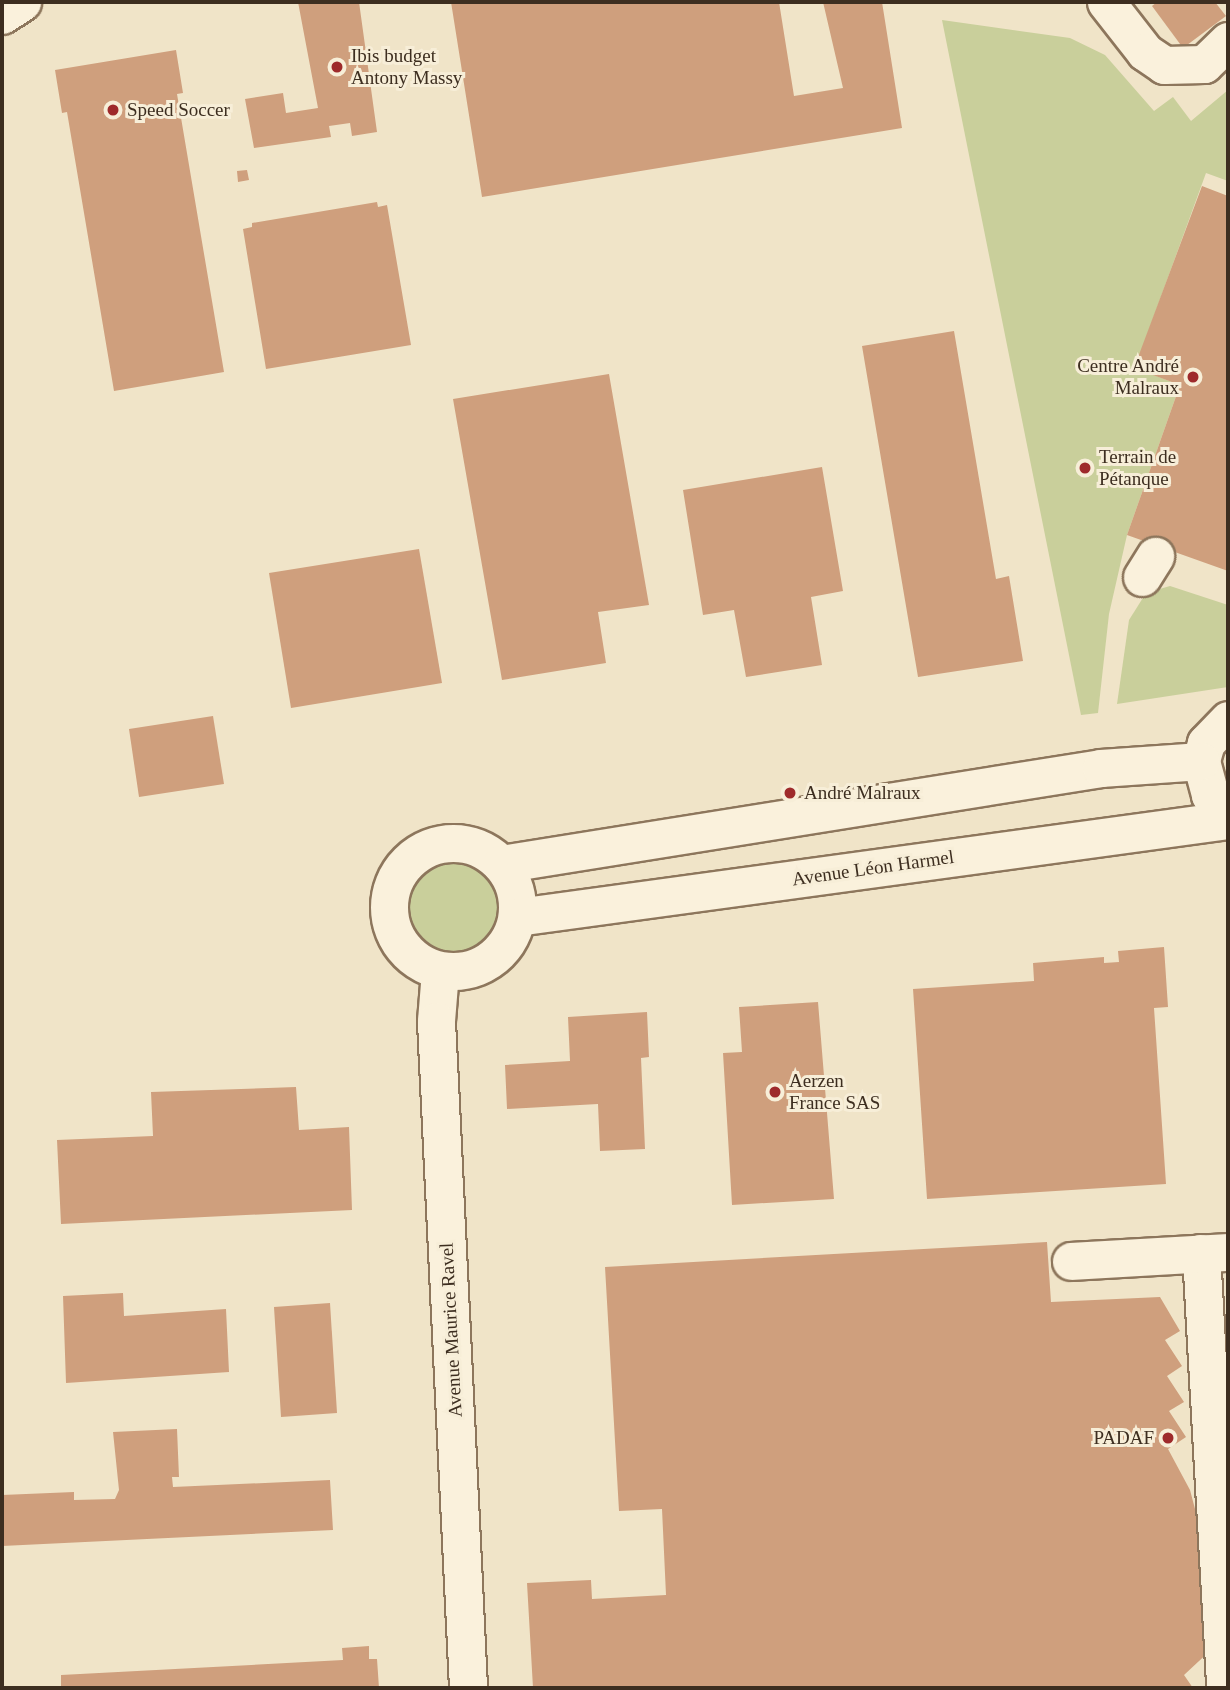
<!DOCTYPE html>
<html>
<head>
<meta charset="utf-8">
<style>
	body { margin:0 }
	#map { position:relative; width:1230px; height:1690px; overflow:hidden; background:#f0e4c8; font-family:Georgia,serif }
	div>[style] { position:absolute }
	.green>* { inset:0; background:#c9cf9b }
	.round { border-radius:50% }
	.building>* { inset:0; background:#cf9f7d }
	.roads { filter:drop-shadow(2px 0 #8d765c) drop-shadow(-2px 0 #8d765c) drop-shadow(0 2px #8d765c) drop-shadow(0 -2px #8d765c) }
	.minor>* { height:37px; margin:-18.5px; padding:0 18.5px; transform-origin:18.5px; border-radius:18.5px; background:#faf1dc }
	.minor>.ring { margin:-18.5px; padding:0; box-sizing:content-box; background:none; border:37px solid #faf1dc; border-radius:50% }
	.dots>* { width:19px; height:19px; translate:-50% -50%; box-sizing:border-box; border:4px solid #f7eed8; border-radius:50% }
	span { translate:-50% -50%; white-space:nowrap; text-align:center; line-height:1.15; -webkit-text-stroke:6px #f7eed8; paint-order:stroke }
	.poi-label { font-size:19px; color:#3d2e20 }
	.left { translate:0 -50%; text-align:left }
	.right { translate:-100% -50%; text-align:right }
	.street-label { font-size:19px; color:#3d2e20 }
	.frame { position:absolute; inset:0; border:4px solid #3d2e20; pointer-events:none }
</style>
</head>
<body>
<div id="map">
	<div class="green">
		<i style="clip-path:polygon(942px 20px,1070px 38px,1105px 55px,1154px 111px,1173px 97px,1191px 121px,1228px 90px,1228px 181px,1206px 173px,1135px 368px,1180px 385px,1127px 535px,1109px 614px,1098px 713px,1081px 715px)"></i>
		<i style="clip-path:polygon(1170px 586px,1228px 605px,1228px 687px,1117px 704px,1129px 620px,1146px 593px)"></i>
		<i class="round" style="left:406px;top:861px;width:94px;height:94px"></i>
	</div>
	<div class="building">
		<i style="clip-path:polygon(298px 2px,359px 2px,377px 132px,352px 136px,350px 123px,329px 126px,331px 137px,254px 148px,245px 99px,283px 93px,286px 113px,318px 108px)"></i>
		<i style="clip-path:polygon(451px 2px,779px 2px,794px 96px,843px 88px,823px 2px,882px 2px,902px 128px,482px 197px)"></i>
		<i style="clip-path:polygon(1157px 2px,1215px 2px,1226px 16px,1183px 48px,1152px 6px)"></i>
		<i style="clip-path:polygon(176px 50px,183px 93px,177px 94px,224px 372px,114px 391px,67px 112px,62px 113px,55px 70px)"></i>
		<i style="clip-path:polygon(247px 170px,249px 180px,238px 182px,237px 171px)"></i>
		<i style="clip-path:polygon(1202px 186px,1228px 196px,1228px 571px,1127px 535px,1180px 385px,1134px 368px)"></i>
		<i style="clip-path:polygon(377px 202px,378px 207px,387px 205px,411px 345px,266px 369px,243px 229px,252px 227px,252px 223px)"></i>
		<i style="clip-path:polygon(954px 331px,996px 579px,1009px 576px,1023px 661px,918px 677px,862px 346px)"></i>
		<i style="clip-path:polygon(609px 374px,649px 605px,598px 612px,606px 663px,502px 680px,453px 399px)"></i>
		<i style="clip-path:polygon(822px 467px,843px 591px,811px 597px,822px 665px,746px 677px,734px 610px,703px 615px,683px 490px)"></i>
		<i style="clip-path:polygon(419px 549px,442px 683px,291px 708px,269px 573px)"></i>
		<i style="clip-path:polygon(213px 716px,224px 784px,139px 797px,129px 729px)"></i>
		<i style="clip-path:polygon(1164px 947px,1168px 1007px,1154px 1008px,1166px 1184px,927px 1199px,913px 989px,1034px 981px,1033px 963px,1104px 957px,1104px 963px,1119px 962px,1118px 951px)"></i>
		<i style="clip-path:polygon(818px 1002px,834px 1199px,732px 1205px,723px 1053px,742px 1052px,739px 1007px)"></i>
		<i style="clip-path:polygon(647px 1012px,649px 1057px,641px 1058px,645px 1149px,600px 1151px,598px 1104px,507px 1109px,505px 1065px,570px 1061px,568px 1017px)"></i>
		<i style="clip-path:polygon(296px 1087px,299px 1130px,349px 1127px,352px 1210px,61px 1224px,57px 1140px,153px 1136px,151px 1092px)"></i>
		<i style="clip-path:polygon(1047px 1242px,1051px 1302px,1160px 1297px,1180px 1331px,1165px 1340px,1182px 1366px,1167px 1376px,1184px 1402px,1169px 1411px,1186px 1437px,1168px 1449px,1190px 1490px,1209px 1562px,1213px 1648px,1184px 1675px,1193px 1688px,533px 1688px,527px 1583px,591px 1580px,592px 1599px,666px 1595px,662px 1509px,619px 1511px,605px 1267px)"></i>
		<i style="clip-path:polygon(123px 1293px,124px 1316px,226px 1309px,229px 1372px,66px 1383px,63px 1296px)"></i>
		<i style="clip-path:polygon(330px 1303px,337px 1413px,281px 1417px,274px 1307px)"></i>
		<i style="clip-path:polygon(177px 1429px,179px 1477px,172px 1477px,173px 1487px,330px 1480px,333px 1530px,2px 1546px,2px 1495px,74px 1492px,74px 1500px,115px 1499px,119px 1490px,113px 1432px)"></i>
		<i style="clip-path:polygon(369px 1646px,369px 1659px,377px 1659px,379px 1688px,61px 1688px,61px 1675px,343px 1660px,342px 1648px)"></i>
	</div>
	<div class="roads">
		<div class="minor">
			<i style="left:1106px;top:2px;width:63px;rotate:52deg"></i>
			<i style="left:1145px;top:52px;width:23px;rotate:34deg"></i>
			<i style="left:1164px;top:65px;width:40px;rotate:-1.4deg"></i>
			<i style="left:1204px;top:64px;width:33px;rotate:-44deg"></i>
			<i style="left:2px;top:15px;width:24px;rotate:-33deg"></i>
			<i style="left:1142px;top:577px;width:25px;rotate:-58deg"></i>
			<i style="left:1228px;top:720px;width:32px;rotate:134deg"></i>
			<i style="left:1206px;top:743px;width:19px;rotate:106deg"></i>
			<i style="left:1201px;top:761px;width:35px;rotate:75deg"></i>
			<i style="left:1210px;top:795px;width:25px;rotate:43deg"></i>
			<i class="ring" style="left:389px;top:843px;width:91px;height:91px"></i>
			<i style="left:501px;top:864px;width:608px;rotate:-9.09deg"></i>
			<i style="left:1101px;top:768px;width:100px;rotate:-4deg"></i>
			<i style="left:517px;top:917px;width:718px;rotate:-7.77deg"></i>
			<i style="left:440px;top:971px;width:50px;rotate:94.6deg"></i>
			<i style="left:436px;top:1021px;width:668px;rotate:87.25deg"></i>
			<i style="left:1201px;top:1253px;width:436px;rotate:86.8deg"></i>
			<i style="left:1071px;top:1261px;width:157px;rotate:-3.3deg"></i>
		</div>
	</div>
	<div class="dots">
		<i style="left:337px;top:67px;background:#9e2a2b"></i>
		<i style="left:113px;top:110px;background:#9e2a2b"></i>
		<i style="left:1193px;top:377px;background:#9e2a2b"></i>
		<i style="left:1085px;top:468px;background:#9e2a2b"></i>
		<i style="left:790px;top:793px;background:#9e2a2b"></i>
		<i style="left:775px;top:1092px;background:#9e2a2b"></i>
		<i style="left:1168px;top:1438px;background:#9e2a2b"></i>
	</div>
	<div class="poi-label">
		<span class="left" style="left:351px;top:67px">Ibis budget<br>Antony Massy</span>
		<span class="left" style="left:127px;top:110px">Speed Soccer</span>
		<span class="right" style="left:1179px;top:377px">Centre André<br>Malraux</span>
		<span class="left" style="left:1099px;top:468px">Terrain de<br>Pétanque</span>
		<span class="left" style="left:804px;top:793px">André Malraux</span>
		<span class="left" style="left:789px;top:1092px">Aerzen<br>France SAS</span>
		<span class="right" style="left:1154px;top:1438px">PADAF</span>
	</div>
	<div class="street-label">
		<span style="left:873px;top:868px;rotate:-8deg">Avenue Léon Harmel</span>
		<span style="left:451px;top:1330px;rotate:-93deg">Avenue Maurice Ravel</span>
	</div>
	<div class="frame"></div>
</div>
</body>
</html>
